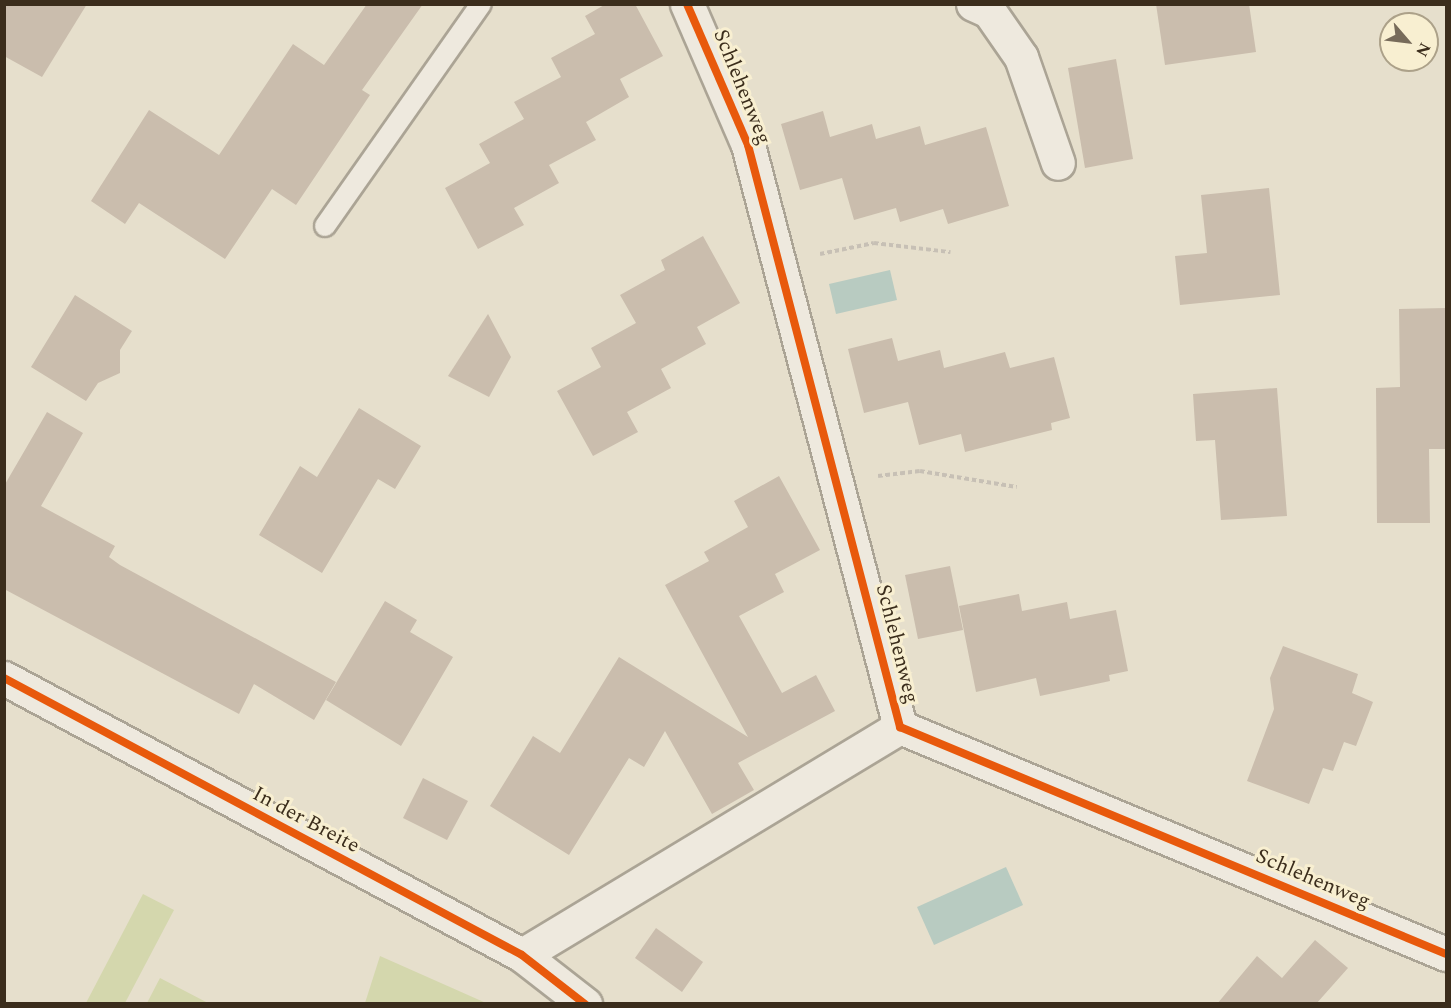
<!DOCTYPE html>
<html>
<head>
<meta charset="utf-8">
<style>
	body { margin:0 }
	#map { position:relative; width:1451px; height:1008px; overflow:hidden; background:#e6dfcc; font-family:Spectral,serif }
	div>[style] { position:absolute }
	.green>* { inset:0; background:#d4d7ad }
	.water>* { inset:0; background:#b8cbc1 }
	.building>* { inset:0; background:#cabdad }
	.path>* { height:4px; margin-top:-2px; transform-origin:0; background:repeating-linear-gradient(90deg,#c7c0b5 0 4.5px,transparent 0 7.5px) }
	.roads { filter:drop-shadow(2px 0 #aba495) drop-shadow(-2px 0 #aba495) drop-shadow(0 2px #aba495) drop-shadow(0 -2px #aba495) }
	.lane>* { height:20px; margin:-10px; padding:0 10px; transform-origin:10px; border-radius:10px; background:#eee9de }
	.street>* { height:33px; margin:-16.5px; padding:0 16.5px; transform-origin:16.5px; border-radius:16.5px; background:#eee9de }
	.cycleway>* { height:8px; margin:-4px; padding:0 4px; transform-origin:4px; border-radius:4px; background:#e8590c }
	span { translate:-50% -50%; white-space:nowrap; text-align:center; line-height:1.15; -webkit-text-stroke:6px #f8efd1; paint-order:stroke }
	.street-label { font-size:21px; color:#3b2d1c }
	.frame { position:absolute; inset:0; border:6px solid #3b2d1c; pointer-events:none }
	.north { position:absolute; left:1379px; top:12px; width:60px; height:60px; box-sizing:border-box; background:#f8efd1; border:2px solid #aca189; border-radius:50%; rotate:118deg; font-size:16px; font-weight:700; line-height:24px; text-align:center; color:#3b2d1c }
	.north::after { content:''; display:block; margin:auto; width:21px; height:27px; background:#776b5a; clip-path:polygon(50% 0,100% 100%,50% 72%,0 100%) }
</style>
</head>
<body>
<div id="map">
	<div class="green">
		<i style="clip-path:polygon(143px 894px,174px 910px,125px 1003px,86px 1003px)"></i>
		<i style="clip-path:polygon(380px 956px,486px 1003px,365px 1003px)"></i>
		<i style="clip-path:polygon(160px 978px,208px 1003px,147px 1003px)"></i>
	</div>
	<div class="water">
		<i style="clip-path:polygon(890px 270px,897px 300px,836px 314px,829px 284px)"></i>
		<i style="clip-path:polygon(1006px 867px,1023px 905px,934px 945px,917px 907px)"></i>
	</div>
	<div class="building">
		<i style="clip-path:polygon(4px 4px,87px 4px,42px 77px,4px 56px)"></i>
		<i style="clip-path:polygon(367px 4px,423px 4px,362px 90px,370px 95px,296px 205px,272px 189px,225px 259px,139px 203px,125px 224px,91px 201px,149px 110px,219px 155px,293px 44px,324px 65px)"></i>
		<i style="clip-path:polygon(606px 4px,635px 4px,663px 56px,620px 79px,629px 97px,586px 122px,596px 140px,549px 165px,559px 183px,514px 208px,524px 225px,478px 249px,445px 188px,490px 163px,479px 144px,524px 119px,514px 102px,561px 77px,551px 58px,595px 34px,585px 16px)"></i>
		<i style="clip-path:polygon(1156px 4px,1249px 4px,1256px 52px,1165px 65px)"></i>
		<i style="clip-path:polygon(1116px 59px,1133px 159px,1085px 168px,1068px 68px)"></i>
		<i style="clip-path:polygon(823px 111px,830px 137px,872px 124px,876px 139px,920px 126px,925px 145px,986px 127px,1009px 206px,948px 224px,943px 209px,900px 222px,896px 208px,854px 220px,842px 178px,800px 190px,781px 124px)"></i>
		<i style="clip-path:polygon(1269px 188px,1280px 295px,1180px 305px,1175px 256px,1207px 253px,1201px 195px)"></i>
		<i style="clip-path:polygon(703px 236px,740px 303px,697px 327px,706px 344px,661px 369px,671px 388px,627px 412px,638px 432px,593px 456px,557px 391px,601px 367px,591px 348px,636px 323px,620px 295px,665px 270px,661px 260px)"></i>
		<i style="clip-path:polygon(75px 295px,132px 331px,120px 350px,120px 373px,98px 383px,86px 401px,31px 367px)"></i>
		<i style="clip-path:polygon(1446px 308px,1446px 449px,1429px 449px,1430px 523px,1377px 523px,1376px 388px,1400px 387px,1399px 309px)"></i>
		<i style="clip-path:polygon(488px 314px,511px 357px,489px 397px,448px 376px)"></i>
		<i style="clip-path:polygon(892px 338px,898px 361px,940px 350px,944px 368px,1005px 352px,1010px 368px,1054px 357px,1070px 418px,1051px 423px,1052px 430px,965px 452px,961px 434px,919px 445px,908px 402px,864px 413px,848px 349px)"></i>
		<i style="clip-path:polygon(1277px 388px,1287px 516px,1221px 520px,1215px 440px,1196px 441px,1193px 394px)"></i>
		<i style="clip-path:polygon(359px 408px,421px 446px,395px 489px,378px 479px,322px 573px,259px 535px,300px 466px,317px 477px)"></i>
		<i style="clip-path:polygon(47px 412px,83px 433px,41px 506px,115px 546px,109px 557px,120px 565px,336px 682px,314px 720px,254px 684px,239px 714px,4px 589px,4px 486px)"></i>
		<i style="clip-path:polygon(779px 476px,820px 550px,775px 574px,784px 592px,739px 616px,782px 693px,816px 675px,835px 711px,738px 763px,754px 790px,712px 814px,665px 731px,644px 767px,629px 758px,569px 855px,490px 806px,533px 736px,560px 753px,619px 657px,748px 737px,665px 585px,709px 561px,704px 552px,748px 527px,734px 501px)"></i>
		<i style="clip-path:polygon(950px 566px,963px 630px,918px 639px,905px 575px)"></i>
		<i style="clip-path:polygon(1019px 594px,1022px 611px,1067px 602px,1070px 619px,1116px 610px,1128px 671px,1109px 675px,1110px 681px,1040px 696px,1036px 678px,976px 692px,959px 606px)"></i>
		<i style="clip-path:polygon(385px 601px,417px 620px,410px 632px,453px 657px,401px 746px,326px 700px)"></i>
		<i style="clip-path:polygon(1283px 646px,1358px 674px,1352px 693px,1373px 702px,1356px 746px,1344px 742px,1333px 771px,1323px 768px,1309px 804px,1247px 781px,1274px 709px,1270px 678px)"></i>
		<i style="clip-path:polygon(423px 778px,468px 801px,447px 840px,403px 818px)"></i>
		<i style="clip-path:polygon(656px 928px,703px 962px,682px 992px,635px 958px)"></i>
		<i style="clip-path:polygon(1315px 940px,1348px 968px,1316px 1004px,1217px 1004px,1257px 956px,1282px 978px)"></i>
	</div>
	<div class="path">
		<i style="left:820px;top:254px;width:55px;rotate:-11.5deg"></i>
		<i style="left:874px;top:243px;width:77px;rotate:6.8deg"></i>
		<i style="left:878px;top:476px;width:42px;rotate:-6.8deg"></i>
		<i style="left:920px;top:471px;width:98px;rotate:9.4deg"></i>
	</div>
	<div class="roads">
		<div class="lane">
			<i style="left:325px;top:226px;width:271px;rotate:-54.9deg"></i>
		</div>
		<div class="street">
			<i style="left:687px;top:4px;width:154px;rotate:66.6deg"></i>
			<i style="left:748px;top:145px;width:602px;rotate:75.36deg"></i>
			<i style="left:900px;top:727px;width:591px;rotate:22.58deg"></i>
			<i style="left:973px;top:4px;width:17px;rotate:24deg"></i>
			<i style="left:989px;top:11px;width:56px;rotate:55.2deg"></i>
			<i style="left:1021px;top:57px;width:112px;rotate:70.8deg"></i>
			<i style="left:4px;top:678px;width:587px;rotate:28.14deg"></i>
			<i style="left:522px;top:955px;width:80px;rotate:37.9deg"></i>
			<i style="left:522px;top:955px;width:441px;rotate:-31.1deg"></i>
		</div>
	</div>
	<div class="cycleway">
		<i style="left:687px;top:4px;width:154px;rotate:66.6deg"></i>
		<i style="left:748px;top:145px;width:602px;rotate:75.36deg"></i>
		<i style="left:900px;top:727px;width:591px;rotate:22.58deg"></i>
		<i style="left:4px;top:678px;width:587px;rotate:28.14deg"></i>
		<i style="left:522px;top:955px;width:80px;rotate:37.9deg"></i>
	</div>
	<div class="street-label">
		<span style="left:742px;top:87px;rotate:68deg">Schlehenweg</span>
		<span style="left:897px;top:644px;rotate:76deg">Schlehenweg</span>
		<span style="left:306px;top:820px;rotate:28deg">In der Breite</span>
		<span style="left:1313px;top:879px;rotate:23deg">Schlehenweg</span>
	</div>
	<div class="frame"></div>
	<div class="north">N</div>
</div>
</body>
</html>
